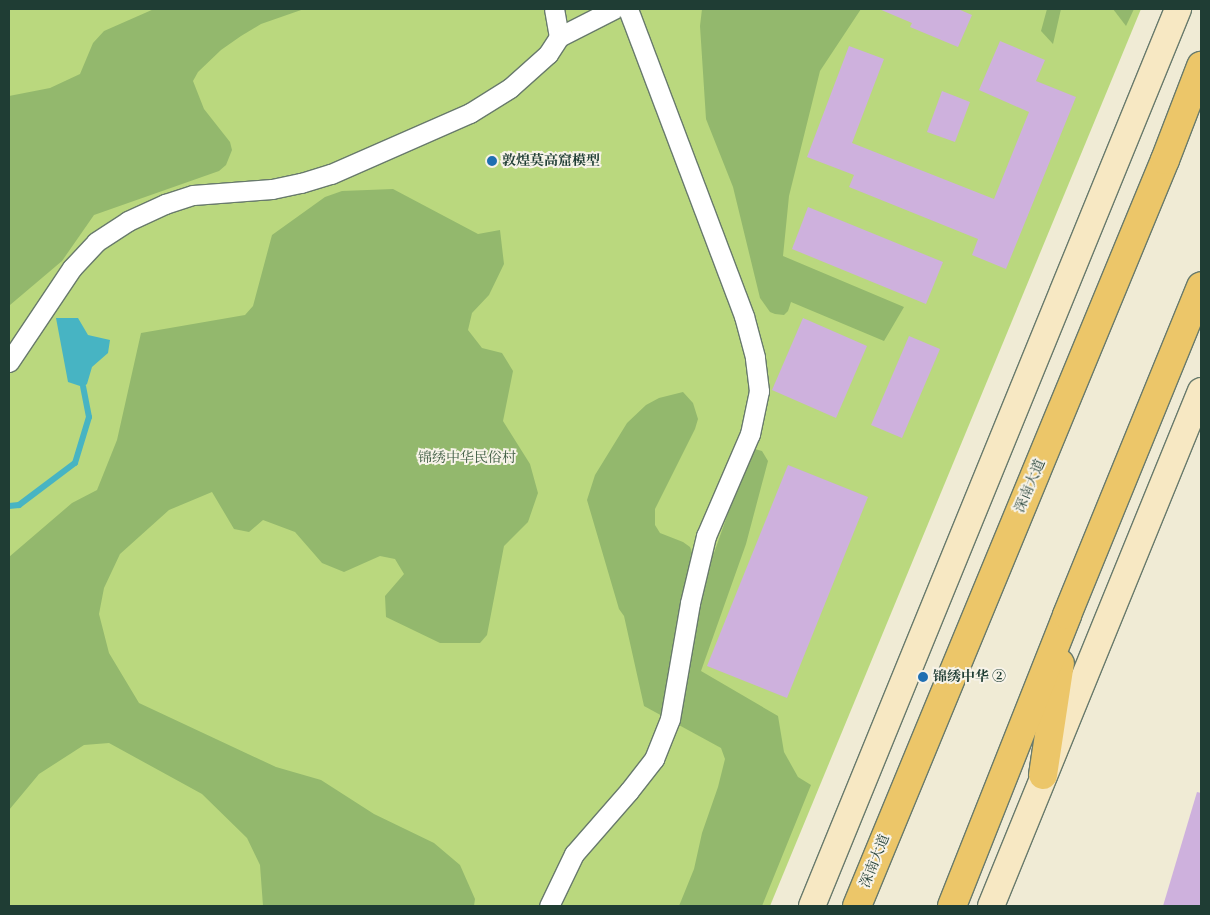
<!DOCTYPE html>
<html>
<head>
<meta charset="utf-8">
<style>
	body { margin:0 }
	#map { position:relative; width:1210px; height:915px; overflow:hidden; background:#f0ebd5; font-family:"IM FELL French Canon","Noto Serif SC",serif }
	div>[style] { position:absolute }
	.green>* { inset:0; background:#bad87e }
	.forest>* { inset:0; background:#93b86d }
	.water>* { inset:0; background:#47b4c3 }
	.stream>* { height:6px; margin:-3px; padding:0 3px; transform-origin:3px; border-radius:3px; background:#47b4c3 }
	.building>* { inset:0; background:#ceb1dd }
	.roads { filter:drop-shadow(1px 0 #687a6c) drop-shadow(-1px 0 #687a6c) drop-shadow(0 1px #687a6c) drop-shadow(0 -1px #687a6c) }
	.street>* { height:19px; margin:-9.5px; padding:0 9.5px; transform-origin:9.5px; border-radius:9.5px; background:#fff }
	.secondary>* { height:26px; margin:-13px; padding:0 13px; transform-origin:13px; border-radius:13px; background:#f7e8c3 }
	.primary>* { height:28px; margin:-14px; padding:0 14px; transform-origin:14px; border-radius:14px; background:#ecc669 }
	.dots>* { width:14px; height:14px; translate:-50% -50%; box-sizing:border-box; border:2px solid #f7f3e8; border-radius:50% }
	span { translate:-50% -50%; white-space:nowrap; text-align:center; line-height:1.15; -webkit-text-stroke:4px #f7f3e8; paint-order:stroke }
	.poi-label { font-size:14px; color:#1f3d34; font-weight:700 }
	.left { translate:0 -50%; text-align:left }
	.park-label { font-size:14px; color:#3e5c43 }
	.street-label { font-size:14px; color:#1f3d34 }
	.frame { position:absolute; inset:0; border:10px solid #1f3d34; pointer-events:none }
</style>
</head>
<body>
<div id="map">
	<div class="green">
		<i style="clip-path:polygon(9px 9px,1141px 9px,770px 906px,9px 906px)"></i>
	</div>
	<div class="forest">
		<i style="clip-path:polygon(154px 9px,304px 9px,261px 24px,241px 36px,221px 50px,198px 72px,193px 81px,204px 109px,230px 142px,232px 150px,226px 165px,219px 171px,94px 215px,62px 261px,10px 305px,9px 96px,50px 88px,80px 74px,93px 43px,104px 31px)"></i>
		<i style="clip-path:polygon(702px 9px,861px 9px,820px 71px,789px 196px,783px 256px,904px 307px,884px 341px,791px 302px,788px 311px,784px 315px,775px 314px,770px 312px,760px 298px,733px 187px,706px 119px,700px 26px)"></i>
		<i style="clip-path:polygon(1047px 9px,1061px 9px,1053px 44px,1041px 31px)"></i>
		<i style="clip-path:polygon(1113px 9px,1134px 9px,1126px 26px)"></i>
		<i style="clip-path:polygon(393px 189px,478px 234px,500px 230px,504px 264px,489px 295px,472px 313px,468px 330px,482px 348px,502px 353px,513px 371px,503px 421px,530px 464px,538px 493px,528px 522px,504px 546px,487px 635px,480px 643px,440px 643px,386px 617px,385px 596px,404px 574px,395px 559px,380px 556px,344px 572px,322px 563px,295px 532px,263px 520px,249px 532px,234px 529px,212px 492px,169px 510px,120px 554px,104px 588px,99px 614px,109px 653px,139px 703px,276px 767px,321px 780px,374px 814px,434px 843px,460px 865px,475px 899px,474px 906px,263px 906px,260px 865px,247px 838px,202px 794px,109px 743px,84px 745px,39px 774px,9px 810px,9px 557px,72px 503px,97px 490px,117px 440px,141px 333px,245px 315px,253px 306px,272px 235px,325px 197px,342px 191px)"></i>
		<i style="clip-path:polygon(683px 392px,693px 403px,698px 419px,695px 429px,655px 509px,655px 525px,660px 533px,683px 542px,690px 547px,692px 552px,714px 553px,751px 448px,762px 451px,768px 461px,746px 544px,701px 671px,778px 716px,784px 752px,798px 777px,811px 785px,762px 906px,679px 906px,694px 869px,702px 833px,718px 787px,725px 759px,721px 748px,644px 706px,624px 616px,619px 609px,587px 500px,595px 475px,627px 423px,646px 405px,659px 398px)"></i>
	</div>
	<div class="water">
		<i style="clip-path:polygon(56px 318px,78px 318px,88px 335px,110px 340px,108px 353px,92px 367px,87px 384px,83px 387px,68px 382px)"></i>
	</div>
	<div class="stream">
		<i style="left:9px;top:506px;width:10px;rotate:-6deg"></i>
		<i style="left:19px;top:505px;width:70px;rotate:-36.9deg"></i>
		<i style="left:75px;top:463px;width:48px;rotate:-73.1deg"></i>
		<i style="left:89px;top:417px;width:31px;rotate:-101deg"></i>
	</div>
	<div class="building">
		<i style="clip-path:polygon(879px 9px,958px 9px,972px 15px,958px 47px,910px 27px,912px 23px)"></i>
		<i style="clip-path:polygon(1000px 41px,1045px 60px,1036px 81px,1076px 97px,1006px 269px,972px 255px,978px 239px,849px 187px,854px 175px,807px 157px,849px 46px,884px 59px,852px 143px,994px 199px,1029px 112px,979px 90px)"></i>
		<i style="clip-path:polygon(942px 91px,970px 102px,955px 142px,927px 132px)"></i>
		<i style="clip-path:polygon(808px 207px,943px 262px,926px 304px,792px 249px)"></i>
		<i style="clip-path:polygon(803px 318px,867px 346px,836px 418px,772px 390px)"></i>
		<i style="clip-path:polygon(909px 336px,940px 349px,902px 438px,871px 425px)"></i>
		<i style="clip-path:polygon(788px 465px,868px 497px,787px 698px,707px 666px)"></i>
		<i style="clip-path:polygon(1197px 792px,1201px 793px,1201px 906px,1163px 906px)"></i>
	</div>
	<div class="roads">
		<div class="street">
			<i style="left:559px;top:37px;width:62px;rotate:-27deg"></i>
			<i style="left:9px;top:362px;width:113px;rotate:-56.2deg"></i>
			<i style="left:72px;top:268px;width:35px;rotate:-47deg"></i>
			<i style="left:96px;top:242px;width:38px;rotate:-33deg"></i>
			<i style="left:128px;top:221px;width:41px;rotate:-24.7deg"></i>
			<i style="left:165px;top:204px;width:29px;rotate:-18deg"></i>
			<i style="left:193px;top:195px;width:79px;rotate:-4.3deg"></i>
			<i style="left:272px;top:189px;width:30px;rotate:-12deg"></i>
			<i style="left:301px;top:183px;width:31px;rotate:-17deg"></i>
			<i style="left:331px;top:174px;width:152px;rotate:-23.7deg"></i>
			<i style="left:470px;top:113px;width:47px;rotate:-32deg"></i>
			<i style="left:510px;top:88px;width:51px;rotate:-41.8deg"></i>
			<i style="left:548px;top:54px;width:20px;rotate:-57deg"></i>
			<i style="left:559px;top:37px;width:28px;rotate:-100deg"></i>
			<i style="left:549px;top:906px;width:58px;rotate:-64.3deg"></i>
			<i style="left:574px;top:854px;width:84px;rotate:-48.9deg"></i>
			<i style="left:629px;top:791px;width:41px;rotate:-52deg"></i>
			<i style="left:654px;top:759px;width:43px;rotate:-68.2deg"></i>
			<i style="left:670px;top:719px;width:118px;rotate:-80.2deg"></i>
			<i style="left:690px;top:603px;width:69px;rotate:-76.6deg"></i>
			<i style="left:706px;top:536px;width:111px;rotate:-66.7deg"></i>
			<i style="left:750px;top:434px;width:44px;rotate:-78.2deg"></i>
			<i style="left:759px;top:391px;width:34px;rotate:-97deg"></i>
			<i style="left:755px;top:357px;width:42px;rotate:-105deg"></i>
			<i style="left:744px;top:316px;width:328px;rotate:-110.7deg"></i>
		</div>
		<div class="secondary">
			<i style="left:812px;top:906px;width:969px;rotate:-67.8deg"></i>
			<i style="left:991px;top:906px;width:556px;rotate:-67.82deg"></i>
		</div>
		<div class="primary">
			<i style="left:1043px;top:775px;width:113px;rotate:-81.4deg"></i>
			<i style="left:857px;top:906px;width:807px;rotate:-67.57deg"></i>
			<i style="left:1165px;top:160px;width:101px;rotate:-69deg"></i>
			<i style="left:952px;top:906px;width:313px;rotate:-68.4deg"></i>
			<i style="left:1067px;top:615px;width:355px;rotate:-67.8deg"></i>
		</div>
	</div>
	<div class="dots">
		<i style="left:492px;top:161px;background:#1f6fb2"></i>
		<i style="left:923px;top:677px;background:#1f6fb2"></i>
	</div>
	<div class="poi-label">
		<span class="left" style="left:502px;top:161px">敦煌莫高窟模型</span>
		<span class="left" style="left:933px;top:677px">锦绣中华 ②</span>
	</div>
	<div class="park-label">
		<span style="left:467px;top:458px">锦绣中华民俗村</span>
	</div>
	<div class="street-label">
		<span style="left:1030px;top:486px;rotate:-67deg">深南大道</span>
		<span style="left:875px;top:861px;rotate:-68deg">深南大道</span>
	</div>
	<div class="frame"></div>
</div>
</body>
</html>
